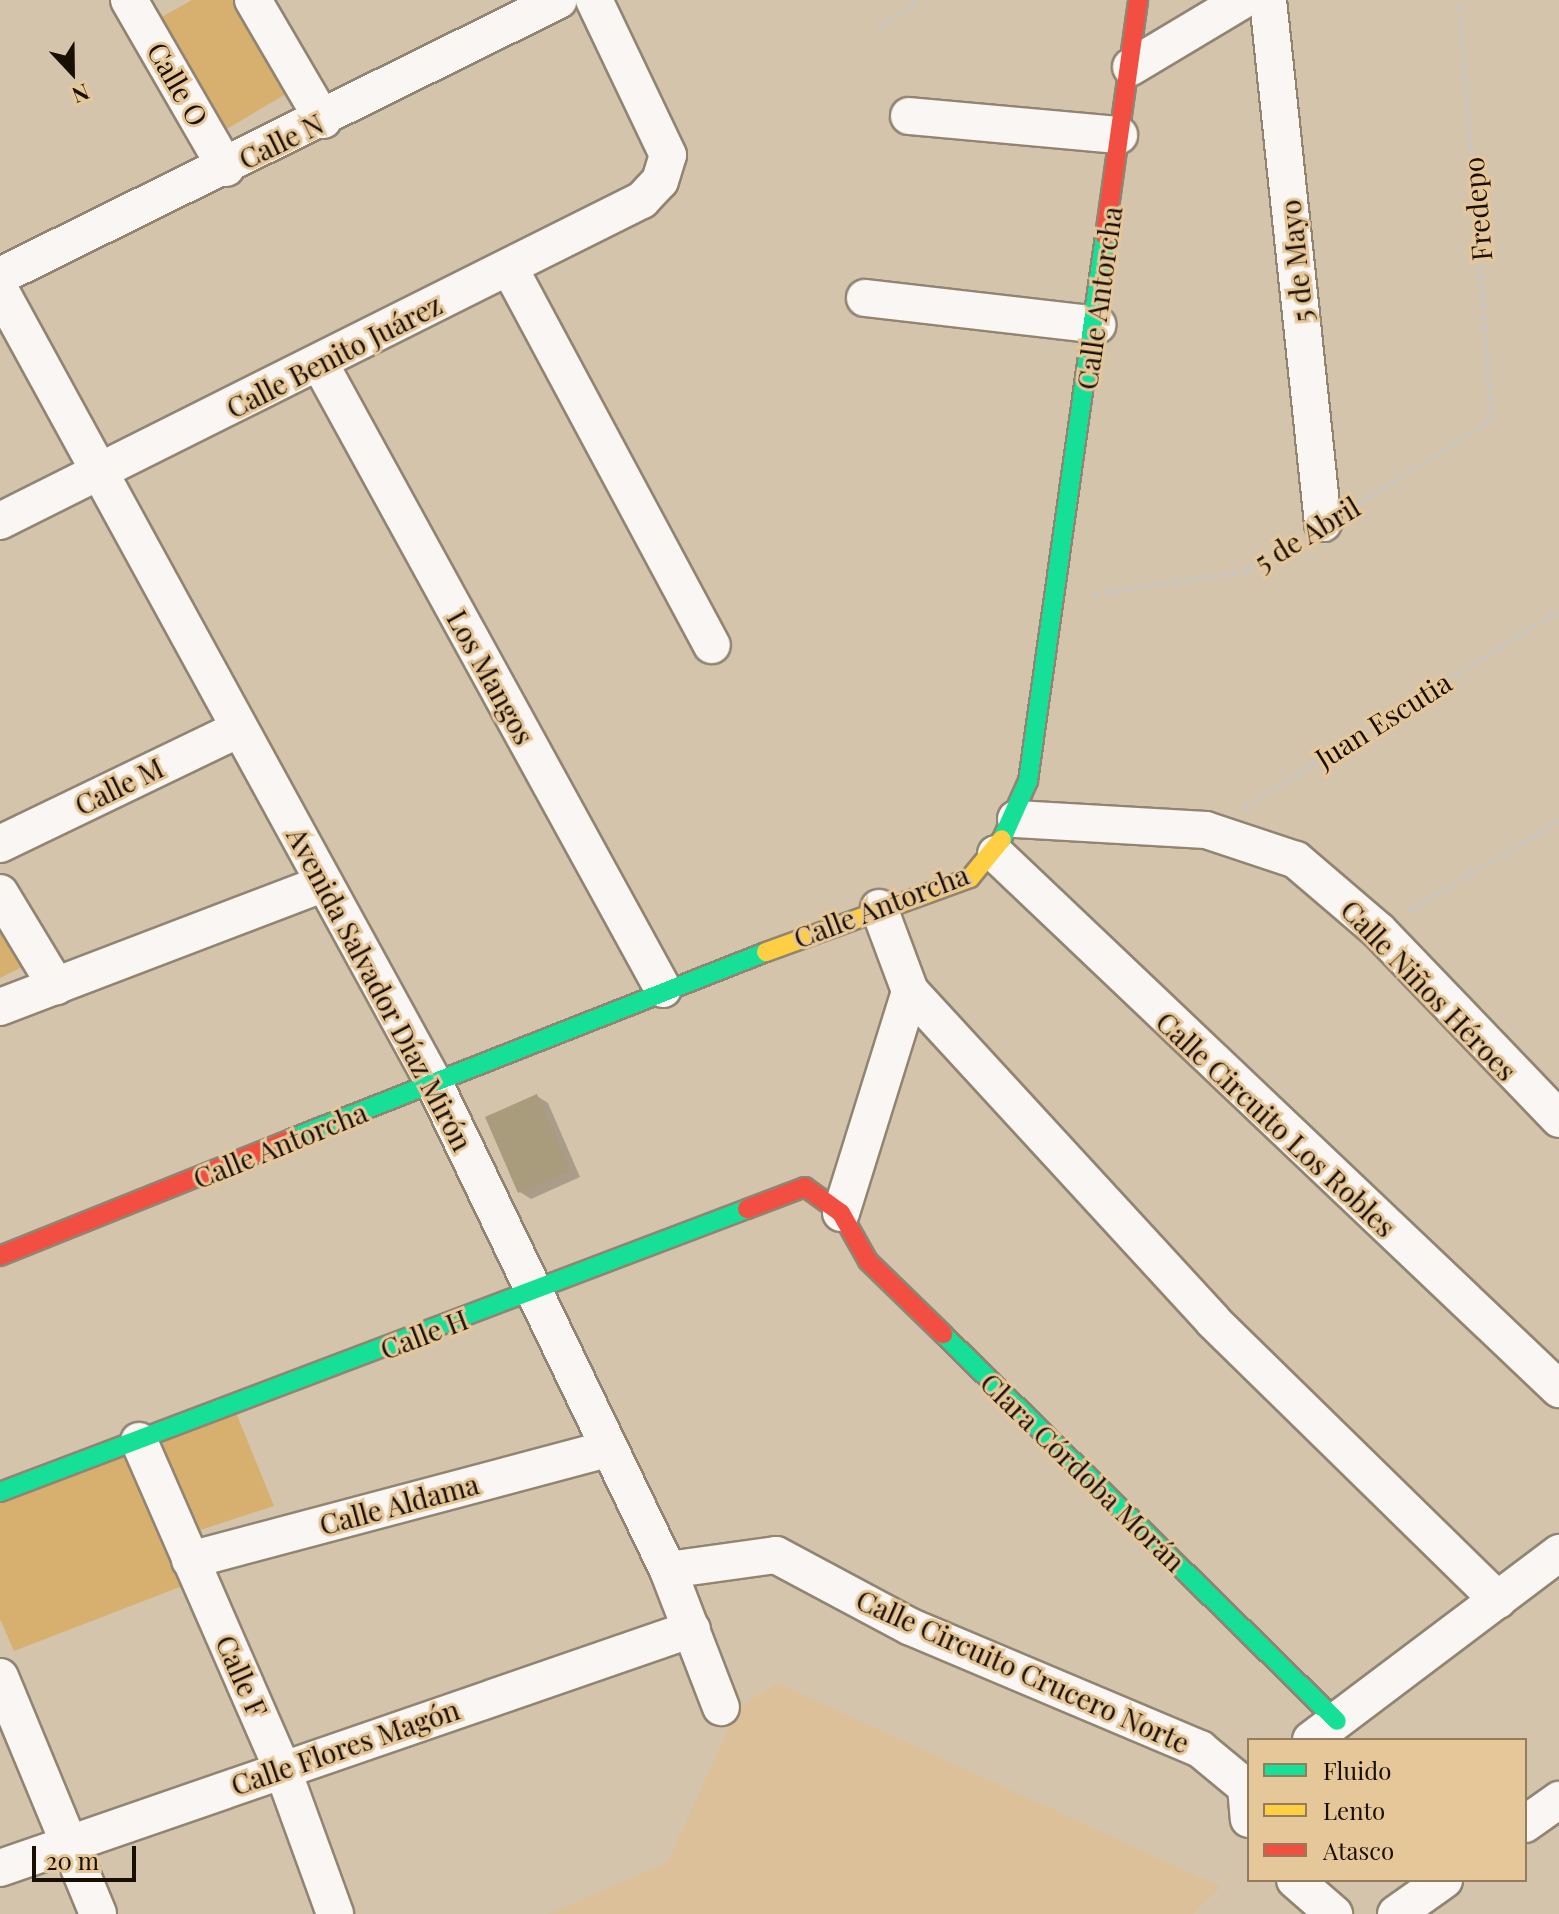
<!DOCTYPE html>
<html>
<head>
<meta charset="utf-8">
<style>
	body { margin:0 }
	#map { position:relative; width:1559px; height:1914px; overflow:hidden; background:#d4c4ac; font-family:"Playfair Display",serif }
	div>[style] { position:absolute }
	.built>* { inset:0; background:#dbc099 }
	.green>* { inset:0; background:#d7b06f }
	.shadow>* { inset:0; background:#0003 }
	.building>* { inset:0; background:#a89c7c }
	.path>* { height:5px; margin-top:-2.5px; transform-origin:0; background:repeating-linear-gradient(90deg,#cac5bd 0 6px,transparent 0 10px) }
	.roads { filter:drop-shadow(2px 0 #918572) drop-shadow(-2px 0 #918572) drop-shadow(0 2px #918572) drop-shadow(0 -2px #918572) }
	.street>* { height:36px; margin:-18px; padding:0 18px; transform-origin:18px; border-radius:18px; background:#f9f6f3 }
	.fast>* { height:18px; margin:-9px; padding:0 9px; transform-origin:9px; border-radius:9px; background:#16e098 }
	.slow>* { height:18px; margin:-9px; padding:0 9px; transform-origin:9px; border-radius:9px; background:#ffcf43 }
	.jam>* { height:18px; margin:-9px; padding:0 9px; transform-origin:9px; border-radius:9px; background:#f24e42 }
	span { translate:-50% -50%; white-space:nowrap; text-align:center; line-height:1.15; -webkit-text-stroke:6px #e6c79a; paint-order:stroke }
	.street-label { font-size:28px; color:#180e01 }
	.legend { position:absolute; left:1247px; top:1738px; width:280px; height:144px; box-sizing:border-box; background:#e6c79a; border:2px solid #947d5d; margin:0; padding:10px 14px; list-style:none; font-size:24px; color:#180e01 }
	.legend li { display:flex; align-items:center; gap:16px; height:40px }
	.legend b { width:40px; border:2px solid #947d5d }
	.north { position:absolute; left:32px; top:32px; width:80px; height:80px; -webkit-text-stroke:6px #e6c79a; paint-order:stroke; rotate:158deg; font-size:22px; font-weight:700; line-height:32px; text-align:center; color:#180e01 }
	.north::after { content:''; display:block; margin:auto; width:28px; height:36px; background:#180e01; clip-path:polygon(50% 0,100% 100%,50% 72%,0 100%) }
	.scale { position:absolute; left:32px; top:1846px; width:104px; height:36px; box-sizing:border-box; border:4px solid #180e01; border-top:0; padding-left:10px; font-size:24px; line-height:28px; white-space:nowrap; color:#180e01; -webkit-text-stroke:6px #e6c79a; paint-order:stroke }
</style>
</head>
<body>
<div id="map">
	<div class="built">
		<i style="clip-path:polygon(778px 1683px,1221px 1887px,1193px 1914px,547px 1914px,667px 1863px,738px 1708px)"></i>
	</div>
	<div class="green">
		<i style="clip-path:polygon(192px 0,239px 0,291px 91px,225px 130px,160px 18px)"></i>
		<i style="clip-path:polygon(0 926px,24px 966px,0 978px)"></i>
		<i style="clip-path:polygon(235px 1410px,274px 1506px,188px 1534px,150px 1444px)"></i>
		<i style="clip-path:polygon(131px 1450px,185px 1585px,14px 1651px,0 1619px,0 1500px)"></i>
	</div>
	<div class="shadow">
		<i style="clip-path:polygon(537px 1096px,548px 1103px,580px 1177px,531px 1199px,520px 1192px)"></i>
	</div>
	<div class="building">
		<i style="clip-path:polygon(537px 1094px,570px 1171px,518px 1193px,485px 1117px)"></i>
	</div>
	<div class="path">
		<i style="left:878px;top:28px;width:49px;rotate:-35deg"></i>
		<i style="left:1357px;top:504px;width:160px;rotate:-32.2deg"></i>
		<i style="left:1492px;top:419px;width:420px;rotate:-94.5deg"></i>
		<i style="left:1094px;top:594px;width:154px;rotate:-8.6deg"></i>
		<i style="left:1246px;top:571px;width:55px;rotate:-31.7deg"></i>
		<i style="left:1244px;top:807px;width:372px;rotate:-32deg"></i>
		<i style="left:1409px;top:911px;width:175px;rotate:-31.2deg"></i>
	</div>
	<div class="roads">
		<div class="street">
			<i style="left:129px;top:0;width:194px;rotate:60deg"></i>
			<i style="left:253px;top:0;width:139px;rotate:59.7deg"></i>
			<i style="left:1268px;top:0;width:526px;rotate:84deg"></i>
			<i style="left:1131px;top:67px;width:131px;rotate:-30.9deg"></i>
			<i style="left:909px;top:116px;width:211px;rotate:5.2deg"></i>
			<i style="left:509px;top:267px;width:429px;rotate:61.8deg"></i>
			<i style="left:0;top:276px;width:623px;rotate:-26.28deg"></i>
			<i style="left:0;top:290px;width:904px;rotate:61.31deg"></i>
			<i style="left:434px;top:1083px;width:540px;rotate:64.34deg"></i>
			<i style="left:668px;top:1570px;width:147px;rotate:68.9deg"></i>
			<i style="left:865px;top:298px;width:234px;rotate:6.6deg"></i>
			<i style="left:320px;top:364px;width:713px;rotate:61.24deg"></i>
			<i style="left:0;top:521px;width:718px;rotate:-26.57deg"></i>
			<i style="left:642px;top:200px;width:26px;rotate:-47deg"></i>
			<i style="left:660px;top:181px;width:27px;rotate:-73deg"></i>
			<i style="left:668px;top:155px;width:172px;rotate:-115.5deg"></i>
			<i style="left:1016px;top:819px;width:190px;rotate:3.3deg"></i>
			<i style="left:1206px;top:830px;width:95px;rotate:18.4deg"></i>
			<i style="left:1296px;top:860px;width:108px;rotate:40.5deg"></i>
			<i style="left:1378px;top:930px;width:262px;rotate:46.2deg"></i>
			<i style="left:0;top:844px;width:265px;rotate:-25.7deg"></i>
			<i style="left:996px;top:854px;width:777px;rotate:43.54deg"></i>
			<i style="left:0;top:893px;width:109px;rotate:58.9deg"></i>
			<i style="left:879px;top:908px;width:89px;rotate:69.5deg"></i>
			<i style="left:910px;top:991px;width:448px;rotate:47.4deg"></i>
			<i style="left:1213px;top:1321px;width:399px;rotate:44.4deg"></i>
			<i style="left:0;top:1007px;width:347px;rotate:-20.9deg"></i>
			<i style="left:841px;top:1213px;width:232px;rotate:-72.7deg"></i>
			<i style="left:139px;top:1441px;width:357px;rotate:66.4deg"></i>
			<i style="left:282px;top:1768px;width:155px;rotate:70deg"></i>
			<i style="left:190px;top:1560px;width:432px;rotate:-14.9deg"></i>
			<i style="left:668px;top:1570px;width:109px;rotate:-7.9deg"></i>
			<i style="left:776px;top:1555px;width:153px;rotate:28.1deg"></i>
			<i style="left:911px;top:1627px;width:314px;rotate:22.9deg"></i>
			<i style="left:1200px;top:1749px;width:60px;rotate:39.6deg"></i>
			<i style="left:1246px;top:1787px;width:32px;rotate:85deg"></i>
			<i style="left:0;top:1677px;width:256px;rotate:67.5deg"></i>
			<i style="left:1311px;top:1740px;width:311px;rotate:-37deg"></i>
			<i style="left:1525px;top:1824px;width:42px;rotate:-35.2deg"></i>
			<i style="left:0;top:1868px;width:732px;rotate:-19.05deg"></i>
			<i style="left:1295px;top:1880px;width:52px;rotate:41.1deg"></i>
			<i style="left:1396px;top:1914px;width:59px;rotate:-35.3deg"></i>
		</div>
		<div class="fast">
			<i style="left:1002px;top:839px;width:64px;rotate:-65.9deg"></i>
			<i style="left:1028px;top:781px;width:550px;rotate:-81.96deg"></i>
			<i style="left:293px;top:1138px;width:508px;rotate:-21.47deg"></i>
			<i style="left:943px;top:1334px;width:552px;rotate:44.49deg"></i>
			<i style="left:0;top:1492px;width:799px;rotate:-20.75deg"></i>
		</div>
		<div class="slow">
			<i style="left:766px;top:952px;width:217px;rotate:-19.9deg"></i>
			<i style="left:970px;top:878px;width:50px;rotate:-50.6deg"></i>
		</div>
		<div class="jam">
			<i style="left:1105px;top:236px;width:238px;rotate:-82deg"></i>
			<i style="left:747px;top:1209px;width:62px;rotate:-20.8deg"></i>
			<i style="left:805px;top:1187px;width:44px;rotate:35.8deg"></i>
			<i style="left:841px;top:1213px;width:55px;rotate:60.6deg"></i>
			<i style="left:868px;top:1261px;width:105px;rotate:44.2deg"></i>
			<i style="left:0;top:1256px;width:316px;rotate:-21.9deg"></i>
		</div>
	</div>
	<div class="street-label">
		<span style="left:178px;top:84px;rotate:60deg">Calle O</span>
		<span style="left:281px;top:141px;rotate:-26deg">Calle N</span>
		<span style="left:1477px;top:209px;rotate:-95deg">Fredepo</span>
		<span style="left:1296px;top:261px;rotate:-96deg">5 de Mayo</span>
		<span style="left:1099px;top:298px;rotate:-82deg">Calle Antorcha</span>
		<span style="left:334px;top:356px;rotate:-27deg">Calle Benito Juárez</span>
		<span style="left:1307px;top:534px;rotate:-31deg">5 de Abril</span>
		<span style="left:491px;top:677px;rotate:61deg">Los Mangos</span>
		<span style="left:1383px;top:720px;rotate:-32deg">Juan Escutia</span>
		<span style="left:119px;top:786px;rotate:-26deg">Calle M</span>
		<span style="left:881px;top:906px;rotate:-21deg">Calle Antorcha</span>
		<span style="left:380px;top:989px;rotate:62deg">Avenida Salvador Díaz Mirón</span>
		<span style="left:1429px;top:990px;rotate:46deg">Calle Niños Héroes</span>
		<span style="left:1276px;top:1124px;rotate:43deg">Calle Circuito Los Robles</span>
		<span style="left:280px;top:1145px;rotate:-22deg">Calle Antorcha</span>
		<span style="left:424px;top:1334px;rotate:-21deg">Calle H</span>
		<span style="left:1083px;top:1472px;rotate:44deg">Clara Córdoba Morán</span>
		<span style="left:399px;top:1504px;rotate:-15deg">Calle Aldama</span>
		<span style="left:1023px;top:1671px;rotate:24deg">Calle Circuito Crucero Norte</span>
		<span style="left:242px;top:1676px;rotate:66deg">Calle F</span>
		<span style="left:345px;top:1747px;rotate:-19deg">Calle Flores Magón</span>
	</div>
	<ul class="legend">
	<li><b style="height:10px;background:#16e098"></b>Fluido</li>
	<li><b style="height:10px;background:#ffcf43"></b>Lento</li>
	<li><b style="height:10px;background:#f24e42"></b>Atasco</li>
	</ul>
	<div class="north">N</div>
	<div class="scale">20 m</div>
</div>
</body>
</html>
